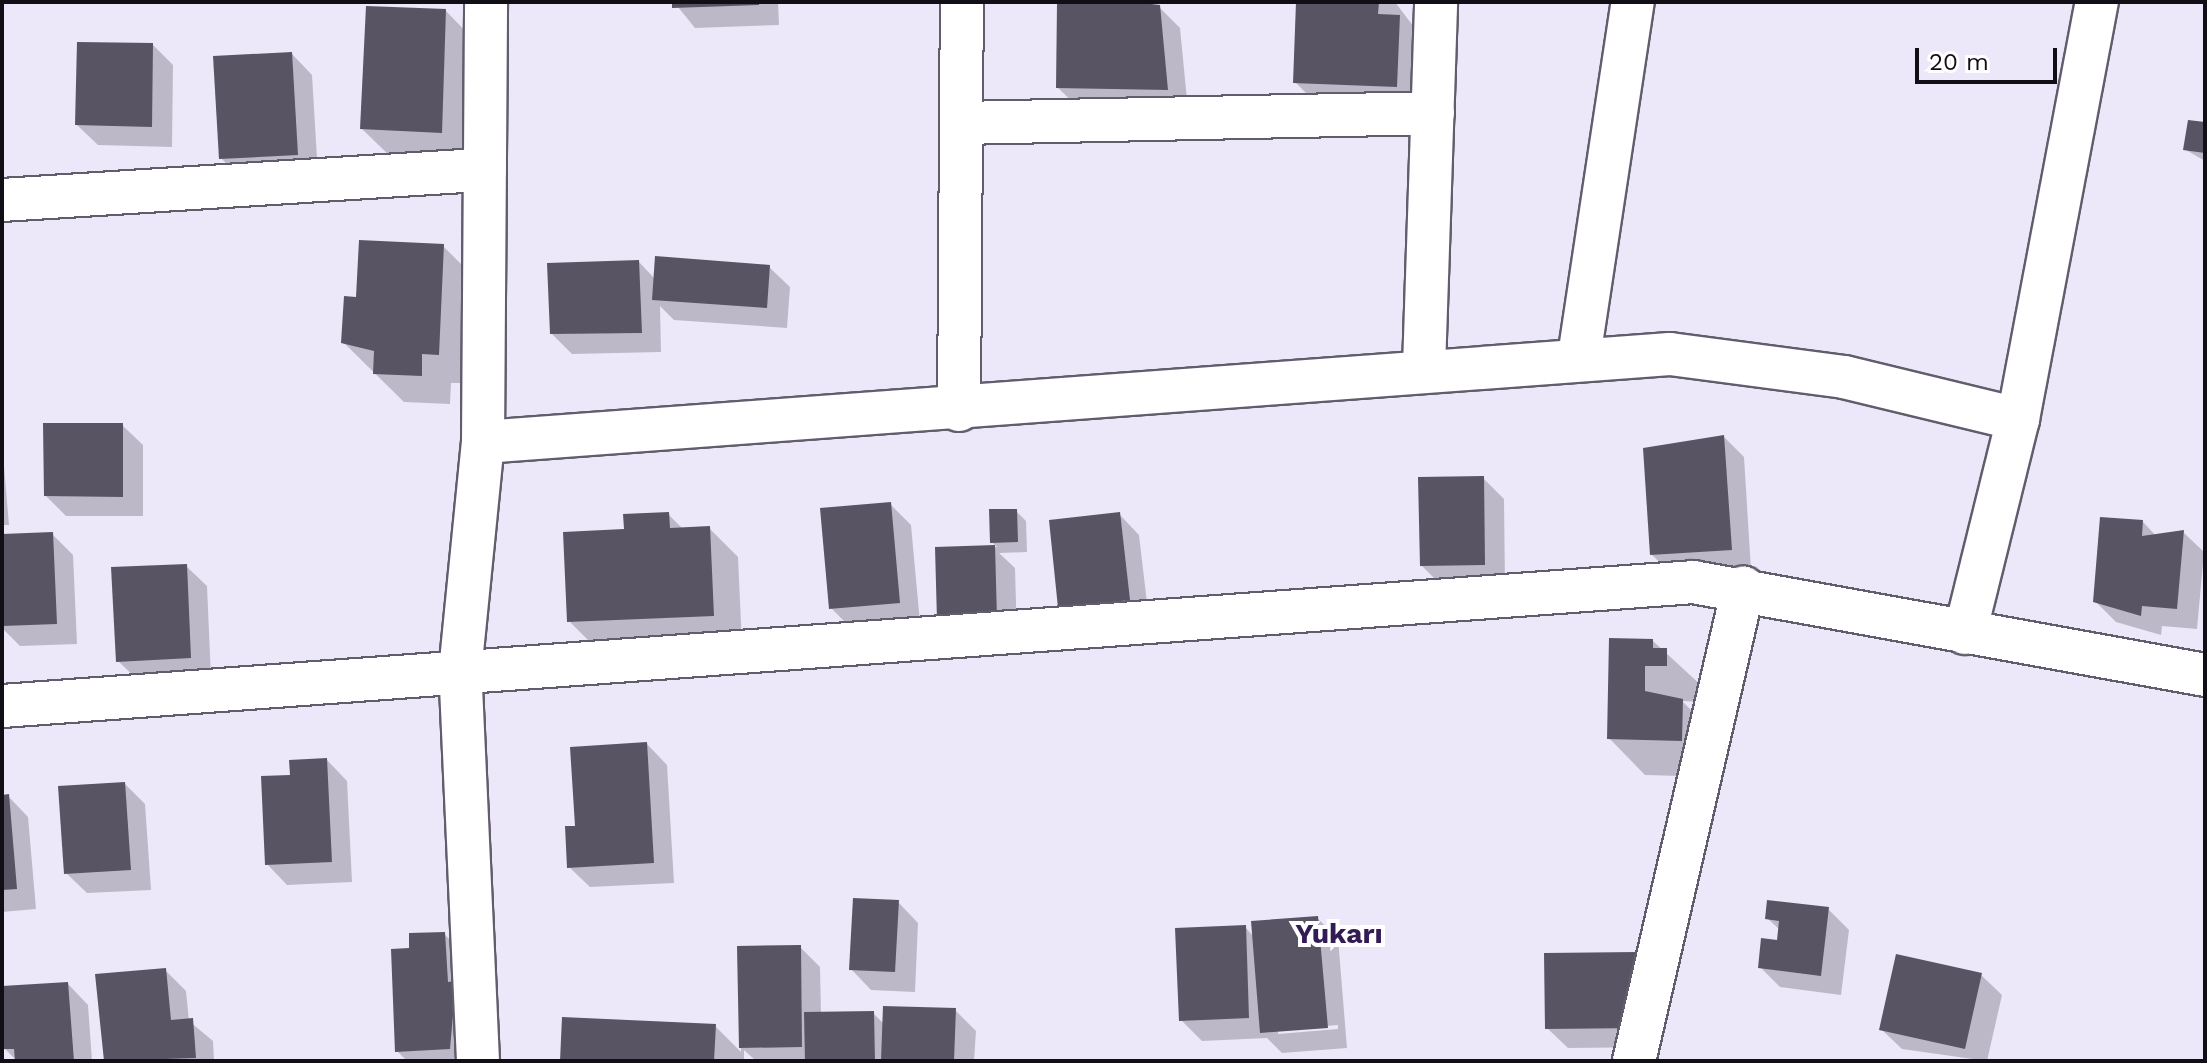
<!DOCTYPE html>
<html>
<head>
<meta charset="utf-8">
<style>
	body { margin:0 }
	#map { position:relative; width:2207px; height:1063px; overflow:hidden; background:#ede7fa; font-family:"Work Sans",sans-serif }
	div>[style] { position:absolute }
	.shadow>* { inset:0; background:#0003 }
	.building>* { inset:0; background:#595464 }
	.roads { filter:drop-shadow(2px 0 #625d6d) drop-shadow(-2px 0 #625d6d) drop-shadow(0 2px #625d6d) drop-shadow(0 -2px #625d6d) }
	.street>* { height:42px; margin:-21px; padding:0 21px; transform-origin:21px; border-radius:21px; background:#fff }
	span { translate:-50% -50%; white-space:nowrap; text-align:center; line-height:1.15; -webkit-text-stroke:8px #fff; paint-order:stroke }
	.district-label { font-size:28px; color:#331b54; font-weight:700 }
	.frame { position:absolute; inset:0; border:4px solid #110f15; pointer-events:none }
	.scale { position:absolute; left:1915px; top:48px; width:142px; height:36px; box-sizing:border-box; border:4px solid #110f15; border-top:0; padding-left:10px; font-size:24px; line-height:28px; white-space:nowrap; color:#110f15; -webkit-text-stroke:6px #fff; paint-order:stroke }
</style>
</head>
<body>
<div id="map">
	<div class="shadow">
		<i style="clip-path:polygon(674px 2px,778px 2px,779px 25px,695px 28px)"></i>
		<i style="clip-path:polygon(1112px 2px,1159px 7px,1180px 28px,1188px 110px,1079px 108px,1058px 88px)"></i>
		<i style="clip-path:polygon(1298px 2px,1395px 2px,1429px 47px,1425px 116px,1324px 111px,1295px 82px)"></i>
		<i style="clip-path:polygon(446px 11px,475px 41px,471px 161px,392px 158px,362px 129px)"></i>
		<i style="clip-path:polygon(153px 45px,173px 65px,172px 147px,98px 145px,77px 125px)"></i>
		<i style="clip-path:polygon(292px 54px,312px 75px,318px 175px,241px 179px,221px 158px)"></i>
		<i style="clip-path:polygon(2205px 124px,2205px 161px,2186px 150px)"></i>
		<i style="clip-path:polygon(443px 246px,472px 275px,467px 383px,451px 383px,450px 404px,404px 402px,343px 342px,358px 299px)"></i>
		<i style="clip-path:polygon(639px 262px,655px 279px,769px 267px,790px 287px,787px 328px,674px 320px,660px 306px,661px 352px,572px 354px,552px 334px)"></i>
		<i style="clip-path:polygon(122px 425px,143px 445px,143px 516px,66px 516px,46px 496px)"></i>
		<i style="clip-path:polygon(1724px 437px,1744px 457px,1751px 570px,1673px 575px,1652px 555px)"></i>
		<i style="clip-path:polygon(2px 443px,9px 525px,2px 525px)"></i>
		<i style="clip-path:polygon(1483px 478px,1504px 499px,1505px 585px,1442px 586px,1421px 565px)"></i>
		<i style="clip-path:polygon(890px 504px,911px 525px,920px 623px,851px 628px,831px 608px)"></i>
		<i style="clip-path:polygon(1016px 511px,1026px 521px,1027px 552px,999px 553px,1015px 568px,1017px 639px,937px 549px,997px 547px,992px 542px)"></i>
		<i style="clip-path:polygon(668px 514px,683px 529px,709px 528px,738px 557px,742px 645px,598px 650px,569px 621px,626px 531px)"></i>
		<i style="clip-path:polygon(1119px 514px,1139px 535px,1149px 620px,1060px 607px)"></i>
		<i style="clip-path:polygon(2143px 522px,2159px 539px,2183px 532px,2204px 552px,2197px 629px,2162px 626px,2161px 635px,2116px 622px,2095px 601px)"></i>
		<i style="clip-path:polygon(52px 534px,73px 555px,77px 644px,20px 646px,2px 628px,2px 536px)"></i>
		<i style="clip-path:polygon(186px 566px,207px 586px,211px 678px,139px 681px,118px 661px)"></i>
		<i style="clip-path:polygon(1653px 641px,1703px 687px,1702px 702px,1682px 701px,1718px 737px,1717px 777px,1645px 775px,1609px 738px)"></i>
		<i style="clip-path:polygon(647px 744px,667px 765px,674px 883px,590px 887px,569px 867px,577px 828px)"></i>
		<i style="clip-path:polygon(327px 760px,347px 781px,352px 882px,287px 885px,267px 864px,293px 777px)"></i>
		<i style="clip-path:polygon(125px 784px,145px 804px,151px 890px,87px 893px,66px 873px)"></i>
		<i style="clip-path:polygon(8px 796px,28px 817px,36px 909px,2px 912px,2px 797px)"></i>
		<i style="clip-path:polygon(898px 902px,918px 923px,915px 992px,871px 990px,851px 969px)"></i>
		<i style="clip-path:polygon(1828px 909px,1849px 930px,1841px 995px,1780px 987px,1760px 967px,1778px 942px,1780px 930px,1767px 918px)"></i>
		<i style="clip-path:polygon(evenodd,1317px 918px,1338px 938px,1347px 1048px,1282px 1053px,1267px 1038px,1202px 1041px,1181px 1020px,1245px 927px,1254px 937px,1317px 918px,1338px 1025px,1338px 1029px,1278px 1034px,1278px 1030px,1338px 1025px)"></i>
		<i style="clip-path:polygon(444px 934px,465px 954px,471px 1061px,407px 1061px,397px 1051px,411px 950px)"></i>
		<i style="clip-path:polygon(800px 947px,820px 967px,821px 1014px,873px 1013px,885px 1025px,955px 1010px,976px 1031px,974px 1061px,756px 1061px,744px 1050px,744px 1061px,562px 1061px,715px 1026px,741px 1052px,739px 948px)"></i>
		<i style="clip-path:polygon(1546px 955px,1659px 1047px,1568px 1048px,1547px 1028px)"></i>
		<i style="clip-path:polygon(165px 970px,186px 991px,189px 1021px,213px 1041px,214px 1061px,106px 1061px,97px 976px)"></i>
		<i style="clip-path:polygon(1981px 975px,2002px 995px,1987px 1061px,1902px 1049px,1881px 1029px)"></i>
		<i style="clip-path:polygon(68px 984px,88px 1005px,92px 1061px,17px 1061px,5px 1049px,2px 988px)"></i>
	</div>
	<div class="building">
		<i style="clip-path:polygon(672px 2px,759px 2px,759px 5px,672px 8px)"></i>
		<i style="clip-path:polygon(1134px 2px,1160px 5px,1168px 90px,1056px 88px,1057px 4px)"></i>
		<i style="clip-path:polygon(1296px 2px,1379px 2px,1378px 14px,1400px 15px,1397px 87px,1293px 83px)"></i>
		<i style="clip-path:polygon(366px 6px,446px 9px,442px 133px,360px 129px)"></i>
		<i style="clip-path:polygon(77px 42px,153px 43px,152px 127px,75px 125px)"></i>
		<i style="clip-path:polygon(292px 52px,298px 155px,219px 159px,213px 56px)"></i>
		<i style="clip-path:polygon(2188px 120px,2205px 122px,2205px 153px,2183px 150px)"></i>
		<i style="clip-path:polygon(359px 240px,444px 244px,439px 355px,422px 354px,422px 376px,373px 374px,374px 351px,341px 343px,344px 296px,356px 297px)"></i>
		<i style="clip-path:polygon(655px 256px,770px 265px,767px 308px,652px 300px)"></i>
		<i style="clip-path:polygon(639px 260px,642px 333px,550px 334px,547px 263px)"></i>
		<i style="clip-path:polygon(43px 423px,123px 423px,123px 497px,44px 496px)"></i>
		<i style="clip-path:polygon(1724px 435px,1732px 550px,1650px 555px,1643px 448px)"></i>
		<i style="clip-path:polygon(1484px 476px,1485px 565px,1420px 566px,1418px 477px)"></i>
		<i style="clip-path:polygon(891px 502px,900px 603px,829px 609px,820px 508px)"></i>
		<i style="clip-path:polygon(989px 509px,1017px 509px,1018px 542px,990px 543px)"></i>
		<i style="clip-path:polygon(669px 512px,670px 528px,710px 526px,714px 616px,567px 622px,563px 532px,624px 529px,623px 514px)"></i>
		<i style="clip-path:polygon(1120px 512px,1130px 600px,1058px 608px,1049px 520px)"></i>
		<i style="clip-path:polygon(2100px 517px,2143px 520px,2142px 536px,2184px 530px,2177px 609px,2142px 606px,2141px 616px,2093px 602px)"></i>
		<i style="clip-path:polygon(53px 532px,57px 624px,2px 626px,2px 534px)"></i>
		<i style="clip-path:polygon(995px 545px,997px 619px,937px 621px,935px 547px)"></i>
		<i style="clip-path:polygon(187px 564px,191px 658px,116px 662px,111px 567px)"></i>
		<i style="clip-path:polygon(1609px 638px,1653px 639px,1653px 648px,1667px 648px,1667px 666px,1645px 666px,1645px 691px,1683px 699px,1682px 741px,1607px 739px)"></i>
		<i style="clip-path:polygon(647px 742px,654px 863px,567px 868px,565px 826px,575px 826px,570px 747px)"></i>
		<i style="clip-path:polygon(327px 758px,332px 862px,265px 865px,261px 776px,290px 775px,289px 760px)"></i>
		<i style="clip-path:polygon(125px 782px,131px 870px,64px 874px,58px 786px)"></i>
		<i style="clip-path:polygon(9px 794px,17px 889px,2px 890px,2px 795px)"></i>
		<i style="clip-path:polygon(853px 898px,899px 900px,895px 972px,849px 970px)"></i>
		<i style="clip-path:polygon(1767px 900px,1829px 907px,1821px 976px,1758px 968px,1761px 938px,1777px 940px,1779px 921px,1765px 919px)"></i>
		<i style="clip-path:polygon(1318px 916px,1328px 1028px,1260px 1033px,1251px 921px)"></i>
		<i style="clip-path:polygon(1246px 925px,1249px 1018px,1179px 1021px,1175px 928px)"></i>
		<i style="clip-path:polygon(445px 932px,448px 982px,456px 981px,450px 1049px,395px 1052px,391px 949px,409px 948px,409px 933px)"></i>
		<i style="clip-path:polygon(801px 945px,802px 1047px,739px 1048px,737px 946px)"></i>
		<i style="clip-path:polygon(1637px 952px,1639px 1028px,1545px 1029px,1544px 953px)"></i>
		<i style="clip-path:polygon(1896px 954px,1982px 973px,1965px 1049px,1879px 1030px)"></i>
		<i style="clip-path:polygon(166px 968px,171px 1020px,193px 1018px,196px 1058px,104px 1061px,95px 974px)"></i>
		<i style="clip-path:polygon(68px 982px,74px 1061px,15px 1061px,14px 1049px,3px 1049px,2px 986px)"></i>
		<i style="clip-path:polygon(883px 1006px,956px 1008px,954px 1061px,881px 1061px)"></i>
		<i style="clip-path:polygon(874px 1011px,875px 1061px,805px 1061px,804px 1012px)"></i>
		<i style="clip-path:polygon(562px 1017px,716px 1024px,714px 1061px,560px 1061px)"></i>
	</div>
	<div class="roads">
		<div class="street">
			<i style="left:961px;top:123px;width:472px;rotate:-1.2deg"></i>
			<i style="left:2px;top:200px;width:484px;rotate:-3.6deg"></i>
			<i style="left:1579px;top:357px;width:359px;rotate:-81.4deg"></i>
			<i style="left:1424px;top:368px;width:366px;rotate:-88.1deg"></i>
			<i style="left:959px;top:410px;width:408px;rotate:-89.6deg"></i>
			<i style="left:483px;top:442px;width:1190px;rotate:-4.24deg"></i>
			<i style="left:1670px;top:354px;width:176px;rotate:7.5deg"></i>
			<i style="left:1844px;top:377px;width:179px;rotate:13.6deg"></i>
			<i style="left:1965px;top:633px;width:220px;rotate:-76.1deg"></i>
			<i style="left:2018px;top:419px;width:424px;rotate:-79.3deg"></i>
			<i style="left:2px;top:706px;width:1696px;rotate:-4.19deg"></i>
			<i style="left:1693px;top:582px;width:520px;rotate:10.29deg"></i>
			<i style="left:478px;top:1061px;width:389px;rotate:-92.6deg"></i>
			<i style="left:460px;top:672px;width:231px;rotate:-84.3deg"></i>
			<i style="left:483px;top:442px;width:440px;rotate:-89.6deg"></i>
			<i style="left:1634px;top:1061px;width:486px;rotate:-77deg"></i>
		</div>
	</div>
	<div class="district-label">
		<span style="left:1339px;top:934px">Yukarı</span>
	</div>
	<div class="frame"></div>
	<div class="scale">20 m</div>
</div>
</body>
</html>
